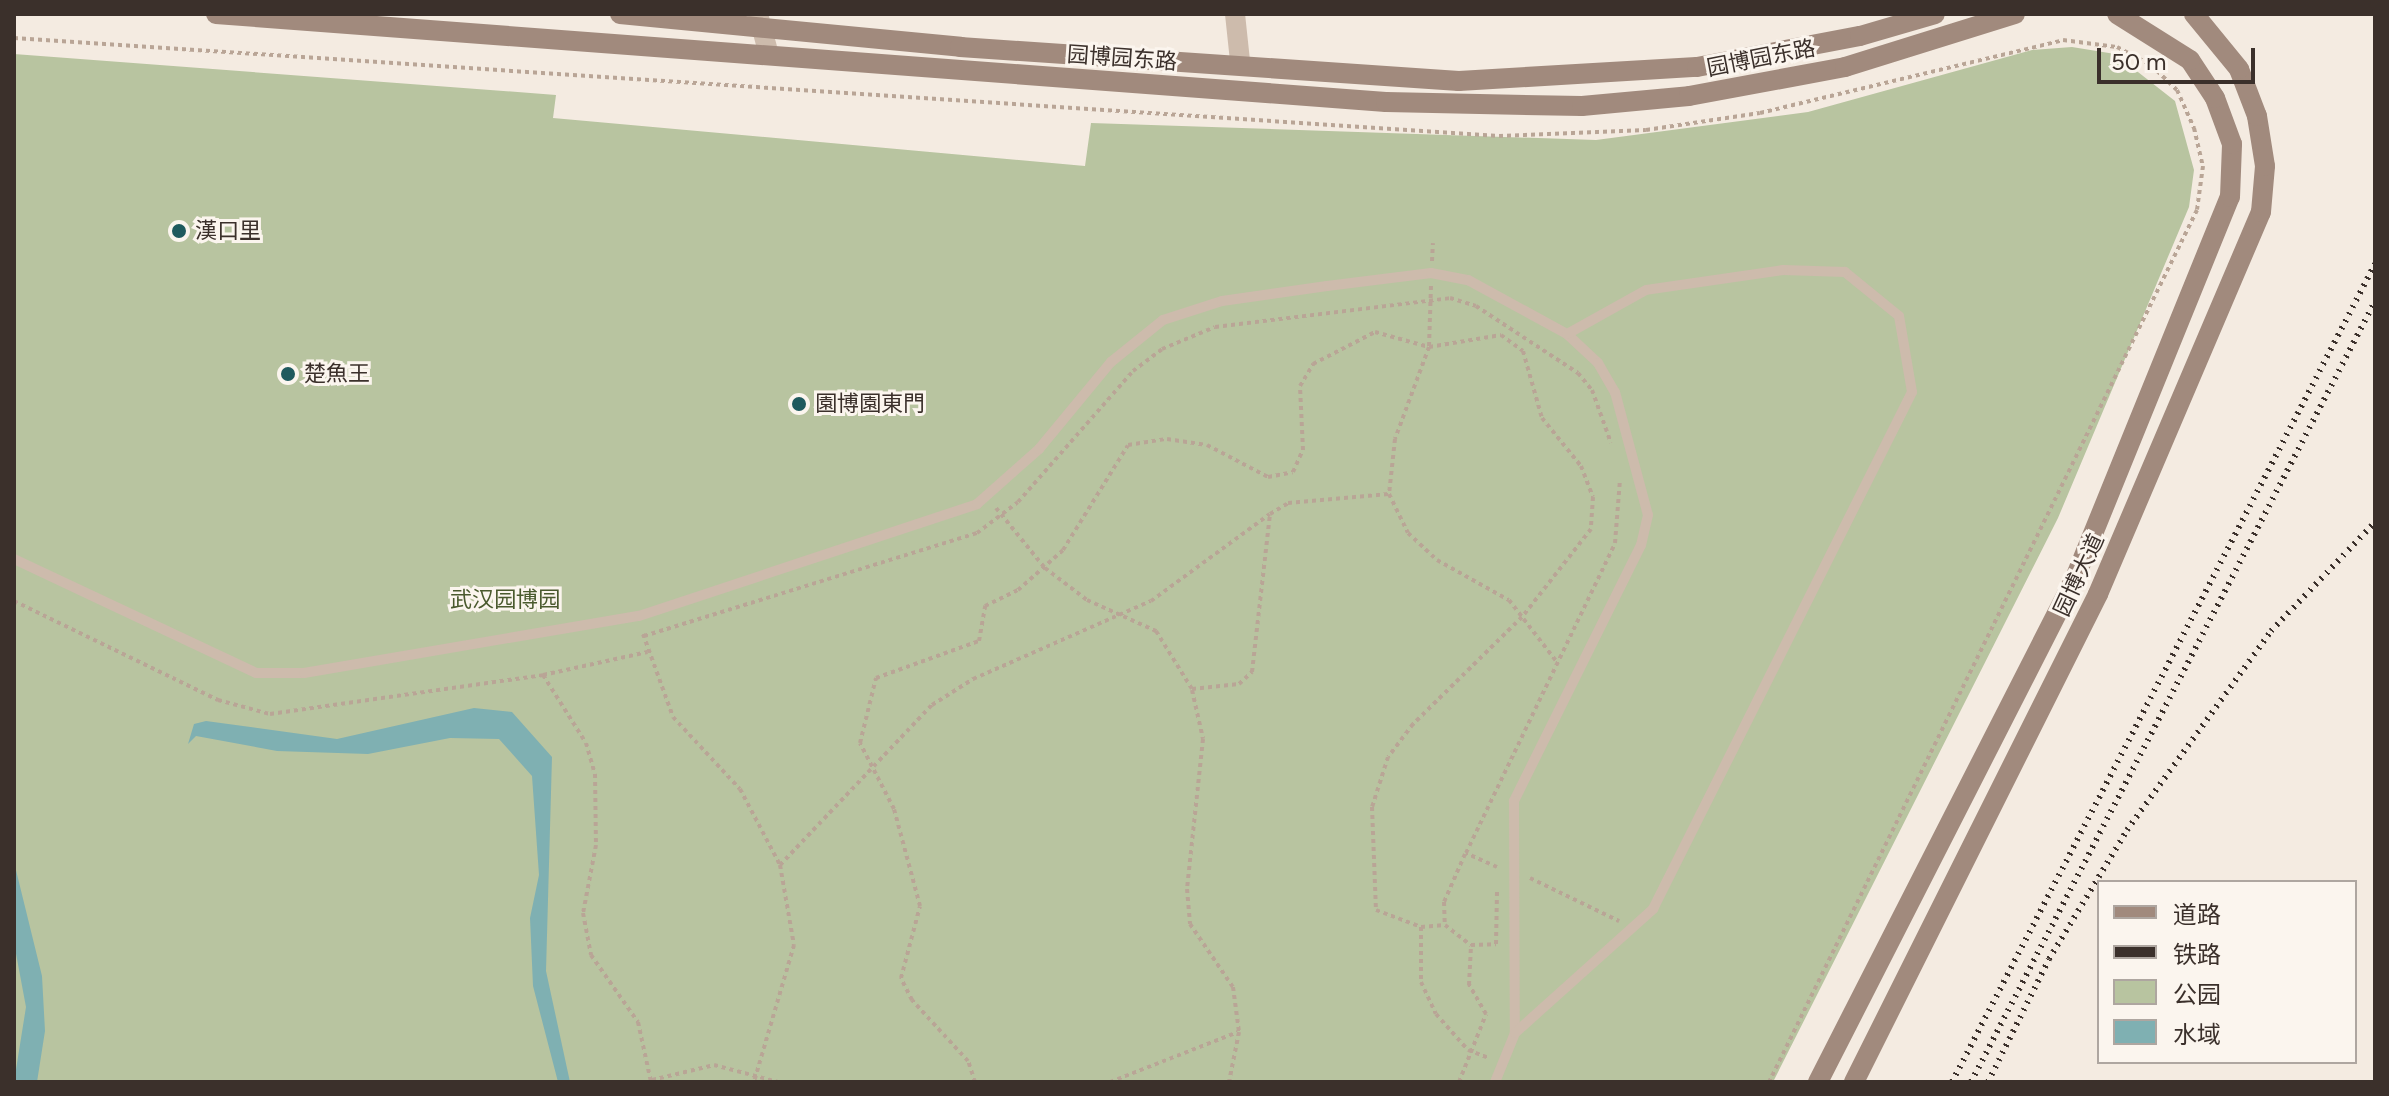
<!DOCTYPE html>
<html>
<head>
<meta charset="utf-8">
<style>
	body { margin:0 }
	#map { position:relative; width:2389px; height:1096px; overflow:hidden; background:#f4ebe1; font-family:Figtree,"Noto Sans SC",sans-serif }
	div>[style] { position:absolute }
	.green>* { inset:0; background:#b8c4a0 }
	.water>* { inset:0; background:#7fb0b2 }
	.path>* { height:4px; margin-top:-2px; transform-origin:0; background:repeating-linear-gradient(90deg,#b9a596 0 4px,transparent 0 8px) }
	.service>* { height:10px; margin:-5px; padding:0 5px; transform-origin:5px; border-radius:5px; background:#cdbbac }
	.minor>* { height:20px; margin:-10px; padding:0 10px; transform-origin:10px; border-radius:10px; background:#cdbbac }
	.tertiary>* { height:20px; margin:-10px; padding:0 10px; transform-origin:10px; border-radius:10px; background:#cdbbac }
	.secondary>* { height:20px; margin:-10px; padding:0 10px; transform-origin:10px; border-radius:10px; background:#a18a7d }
	.rail>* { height:6px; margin-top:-3px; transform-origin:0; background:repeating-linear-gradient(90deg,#3b302b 0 2px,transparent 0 8px) }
	.dots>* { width:22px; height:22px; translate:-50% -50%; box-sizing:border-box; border:4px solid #fbf5ee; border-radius:50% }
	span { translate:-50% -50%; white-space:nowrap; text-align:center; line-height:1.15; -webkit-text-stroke:6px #fbf5ee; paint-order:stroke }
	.street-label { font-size:22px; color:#3b302b }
	.poi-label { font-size:22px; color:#3b302b }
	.left { translate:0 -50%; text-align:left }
	.park-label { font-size:22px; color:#4a5a2e }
	.frame { position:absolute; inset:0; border:16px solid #3b302b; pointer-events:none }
	.legend { position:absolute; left:2097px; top:880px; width:260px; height:184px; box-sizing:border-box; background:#fbf5ee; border:2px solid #aea6a0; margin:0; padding:10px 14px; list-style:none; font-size:24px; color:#3b302b }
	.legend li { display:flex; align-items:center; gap:16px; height:40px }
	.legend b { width:40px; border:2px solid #aea6a0 }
	.scale { position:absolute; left:2097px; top:48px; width:158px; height:36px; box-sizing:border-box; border:4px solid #3b302b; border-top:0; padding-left:10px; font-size:24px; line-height:28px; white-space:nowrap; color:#3b302b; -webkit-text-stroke:6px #fbf5ee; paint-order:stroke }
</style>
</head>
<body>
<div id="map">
	<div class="green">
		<i style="clip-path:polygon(2072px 47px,2115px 54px,2175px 101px,2194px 170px,2189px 207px,2058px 518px,1773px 1082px,14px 1082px,14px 54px,556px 95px,553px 118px,1085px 166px,1091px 123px,1596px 140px,1808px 112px,2032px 50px)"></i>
	</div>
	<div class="water">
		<i style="clip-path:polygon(474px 708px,512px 712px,552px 757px,546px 971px,570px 1082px,558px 1082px,533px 986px,530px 918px,539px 875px,532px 776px,499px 739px,450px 738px,368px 754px,277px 751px,196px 736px,188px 744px,194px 724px,206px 721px,337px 739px)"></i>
		<i style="clip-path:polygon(14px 862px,42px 976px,45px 1031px,37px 1082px,14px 1082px,26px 1007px,14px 943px)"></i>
	</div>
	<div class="path">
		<i style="left:14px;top:38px;width:1488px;rotate:3.78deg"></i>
		<i style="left:1499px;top:136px;width:147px;rotate:-2.3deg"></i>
		<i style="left:1646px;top:130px;width:115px;rotate:-8.5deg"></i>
		<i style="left:1760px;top:113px;width:312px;rotate:-13.5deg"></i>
		<i style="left:2063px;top:40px;width:54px;rotate:7.4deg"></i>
		<i style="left:2117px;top:47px;width:38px;rotate:28deg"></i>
		<i style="left:2151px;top:65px;width:36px;rotate:44deg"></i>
		<i style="left:2177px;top:90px;width:42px;rotate:65.9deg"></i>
		<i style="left:2194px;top:128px;width:39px;rotate:77deg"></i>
		<i style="left:2203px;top:166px;width:44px;rotate:97.8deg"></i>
		<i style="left:2197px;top:210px;width:971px;rotate:116.14deg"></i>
		<i style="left:1432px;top:261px;width:18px;rotate:-87deg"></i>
		<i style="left:1431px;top:286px;width:61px;rotate:91.9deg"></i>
		<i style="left:1429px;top:347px;width:98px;rotate:110.3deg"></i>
		<i style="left:1395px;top:439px;width:55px;rotate:96.2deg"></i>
		<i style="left:1389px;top:494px;width:43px;rotate:64deg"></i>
		<i style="left:1408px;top:533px;width:40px;rotate:43deg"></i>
		<i style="left:1437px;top:560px;width:82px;rotate:29.1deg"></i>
		<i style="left:1509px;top:600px;width:78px;rotate:52.3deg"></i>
		<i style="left:996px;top:508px;width:77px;rotate:50.8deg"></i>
		<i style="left:1045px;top:568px;width:53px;rotate:37.3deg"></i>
		<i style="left:1087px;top:600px;width:76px;rotate:24.2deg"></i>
		<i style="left:1156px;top:631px;width:68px;rotate:58.2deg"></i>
		<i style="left:1192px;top:689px;width:47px;rotate:-6.1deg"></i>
		<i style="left:1239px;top:684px;width:18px;rotate:-43deg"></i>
		<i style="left:1252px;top:672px;width:159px;rotate:-83.5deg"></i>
		<i style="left:1270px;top:514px;width:21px;rotate:-31deg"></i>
		<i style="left:1288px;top:503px;width:101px;rotate:-5.1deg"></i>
		<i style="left:14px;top:601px;width:227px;rotate:25.9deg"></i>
		<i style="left:218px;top:700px;width:54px;rotate:15.1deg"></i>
		<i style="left:270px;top:714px;width:276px;rotate:-8.1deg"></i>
		<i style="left:543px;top:675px;width:107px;rotate:-12.4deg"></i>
		<i style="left:643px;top:634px;width:88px;rotate:70.1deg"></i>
		<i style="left:673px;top:717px;width:98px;rotate:47.1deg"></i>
		<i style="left:740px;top:789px;width:86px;rotate:62.2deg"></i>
		<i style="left:780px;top:865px;width:81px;rotate:80.1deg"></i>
		<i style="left:794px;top:945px;width:143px;rotate:106.3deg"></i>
		<i style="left:644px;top:636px;width:349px;rotate:-17.2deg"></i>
		<i style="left:977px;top:533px;width:51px;rotate:-37.1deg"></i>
		<i style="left:1018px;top:502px;width:174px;rotate:-48.7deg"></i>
		<i style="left:1133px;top:371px;width:36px;rotate:-37deg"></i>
		<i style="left:1162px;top:349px;width:57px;rotate:-22.5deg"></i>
		<i style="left:1215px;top:327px;width:237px;rotate:-7deg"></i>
		<i style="left:1450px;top:298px;width:27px;rotate:17deg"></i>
		<i style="left:1476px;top:306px;width:122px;rotate:33.3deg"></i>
		<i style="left:1578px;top:373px;width:22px;rotate:51deg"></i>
		<i style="left:1592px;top:390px;width:56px;rotate:70.3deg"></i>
		<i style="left:543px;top:675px;width:80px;rotate:57.7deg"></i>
		<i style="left:586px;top:743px;width:32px;rotate:74deg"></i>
		<i style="left:595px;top:774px;width:71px;rotate:89.2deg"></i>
		<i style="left:596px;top:845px;width:69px;rotate:100.8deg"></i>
		<i style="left:583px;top:913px;width:43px;rotate:79.2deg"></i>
		<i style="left:591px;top:955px;width:82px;rotate:55deg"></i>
		<i style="left:638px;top:1022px;width:61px;rotate:77.8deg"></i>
		<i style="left:1192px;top:690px;width:50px;rotate:77.3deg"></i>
		<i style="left:1203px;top:739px;width:151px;rotate:96.1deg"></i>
		<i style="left:1187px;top:889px;width:35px;rotate:85deg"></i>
		<i style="left:1190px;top:924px;width:76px;rotate:55.7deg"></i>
		<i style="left:1233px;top:987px;width:45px;rotate:82.4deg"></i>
		<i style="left:1239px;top:1032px;width:51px;rotate:101.3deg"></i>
		<i style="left:1465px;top:854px;width:52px;rotate:113.6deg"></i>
		<i style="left:1444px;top:902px;width:23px;rotate:88deg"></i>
		<i style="left:1445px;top:925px;width:33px;rotate:38deg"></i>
		<i style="left:780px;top:865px;width:221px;rotate:-46.5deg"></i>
		<i style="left:932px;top:705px;width:49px;rotate:-32.4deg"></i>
		<i style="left:973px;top:679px;width:194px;rotate:-23.7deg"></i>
		<i style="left:1151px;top:601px;width:147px;rotate:-36.2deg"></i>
		<i style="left:1497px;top:867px;width:34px;rotate:-156deg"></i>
		<i style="left:1466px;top:853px;width:344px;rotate:-64.3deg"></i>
		<i style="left:1615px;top:543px;width:64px;rotate:-85.5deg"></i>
		<i style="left:1530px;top:878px;width:99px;rotate:25.8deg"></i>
		<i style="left:1421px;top:927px;width:24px;rotate:-5deg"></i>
		<i style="left:652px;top:1080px;width:64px;rotate:-13.6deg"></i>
		<i style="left:714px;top:1065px;width:66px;rotate:14.9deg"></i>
		<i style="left:975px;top:1082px;width:22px;rotate:-108deg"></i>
		<i style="left:968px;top:1061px;width:83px;rotate:-132.6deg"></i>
		<i style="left:912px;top:1000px;width:25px;rotate:-117deg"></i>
		<i style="left:901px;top:978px;width:74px;rotate:-75.2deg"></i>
		<i style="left:920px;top:906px;width:100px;rotate:-105deg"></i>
		<i style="left:894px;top:809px;width:74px;rotate:-117.3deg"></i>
		<i style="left:860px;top:743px;width:67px;rotate:-76.2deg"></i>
		<i style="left:876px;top:678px;width:109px;rotate:-19.8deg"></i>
		<i style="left:979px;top:641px;width:36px;rotate:-80deg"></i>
		<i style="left:985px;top:606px;width:37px;rotate:-26deg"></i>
		<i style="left:1018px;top:590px;width:60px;rotate:-41.6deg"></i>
		<i style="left:1063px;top:550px;width:123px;rotate:-58.2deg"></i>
		<i style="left:1128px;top:445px;width:39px;rotate:-9deg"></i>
		<i style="left:1167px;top:439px;width:40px;rotate:8.5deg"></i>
		<i style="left:1207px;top:445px;width:69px;rotate:27.7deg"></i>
		<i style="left:1268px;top:477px;width:25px;rotate:-11deg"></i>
		<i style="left:1293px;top:472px;width:24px;rotate:-66deg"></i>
		<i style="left:1303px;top:450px;width:64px;rotate:-92.7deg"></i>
		<i style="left:1300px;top:386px;width:26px;rotate:-59deg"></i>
		<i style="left:1313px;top:364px;width:70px;rotate:-27.3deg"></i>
		<i style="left:1375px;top:332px;width:56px;rotate:15.5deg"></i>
		<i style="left:1429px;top:347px;width:73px;rotate:-9.5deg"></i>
		<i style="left:1501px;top:335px;width:27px;rotate:36deg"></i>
		<i style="left:1523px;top:351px;width:70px;rotate:74.2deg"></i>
		<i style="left:1542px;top:418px;width:62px;rotate:50.9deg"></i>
		<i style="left:1581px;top:466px;width:33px;rotate:69deg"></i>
		<i style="left:1593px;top:497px;width:32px;rotate:94deg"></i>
		<i style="left:1591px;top:529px;width:112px;rotate:128.1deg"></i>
		<i style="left:1522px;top:617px;width:153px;rotate:135.5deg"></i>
		<i style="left:1413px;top:724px;width:41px;rotate:127.1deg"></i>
		<i style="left:1388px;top:757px;width:52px;rotate:107.7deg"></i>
		<i style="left:1372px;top:807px;width:103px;rotate:87.8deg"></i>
		<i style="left:1376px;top:910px;width:48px;rotate:20.7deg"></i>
		<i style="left:1421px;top:927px;width:55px;rotate:90deg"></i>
		<i style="left:1421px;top:982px;width:35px;rotate:65deg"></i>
		<i style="left:1436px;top:1014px;width:48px;rotate:48.4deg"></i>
		<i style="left:1468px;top:1050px;width:22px;rotate:21deg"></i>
		<i style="left:1110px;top:1082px;width:137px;rotate:-21.3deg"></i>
		<i style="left:1459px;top:1082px;width:73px;rotate:-68.3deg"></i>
		<i style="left:1486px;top:1014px;width:34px;rotate:-120deg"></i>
		<i style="left:1469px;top:985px;width:40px;rotate:-87.1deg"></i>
		<i style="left:1471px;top:945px;width:25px;rotate:-2deg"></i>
		<i style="left:1496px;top:944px;width:52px;rotate:-88.9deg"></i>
	</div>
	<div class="service">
		<i style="left:14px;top:559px;width:268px;rotate:25.2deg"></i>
		<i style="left:256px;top:673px;width:48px"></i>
		<i style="left:304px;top:673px;width:340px;rotate:-9.7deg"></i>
		<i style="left:639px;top:616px;width:356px;rotate:-18.3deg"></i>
		<i style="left:977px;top:504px;width:83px;rotate:-41.6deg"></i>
		<i style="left:1039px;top:449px;width:113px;rotate:-50.4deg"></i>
		<i style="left:1111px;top:362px;width:67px;rotate:-38.9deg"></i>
		<i style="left:1163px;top:320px;width:62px;rotate:-17.9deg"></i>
		<i style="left:1222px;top:301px;width:106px;rotate:-8.1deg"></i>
		<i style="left:1327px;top:286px;width:105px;rotate:-7.1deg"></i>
		<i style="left:1431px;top:273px;width:38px;rotate:11deg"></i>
		<i style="left:1468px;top:280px;width:113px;rotate:28.6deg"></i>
		<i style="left:1567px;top:334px;width:42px;rotate:43.1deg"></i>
		<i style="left:1598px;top:363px;width:34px;rotate:60deg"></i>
		<i style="left:1615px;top:392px;width:127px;rotate:75deg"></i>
		<i style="left:1648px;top:515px;width:31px;rotate:103deg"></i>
		<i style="left:1641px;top:545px;width:286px;rotate:116.4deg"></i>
		<i style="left:1514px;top:801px;width:232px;rotate:89.8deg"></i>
		<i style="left:1515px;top:1033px;width:53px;rotate:112.2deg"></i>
		<i style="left:1515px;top:1033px;width:186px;rotate:-41.9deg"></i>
		<i style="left:1653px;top:909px;width:578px;rotate:-63.39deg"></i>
		<i style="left:1912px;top:392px;width:77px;rotate:-99.7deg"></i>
		<i style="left:1899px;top:316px;width:70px;rotate:-140.8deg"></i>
		<i style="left:1845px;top:272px;width:62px;rotate:-178.2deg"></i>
		<i style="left:1783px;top:270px;width:138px;rotate:171.7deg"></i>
		<i style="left:1646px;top:290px;width:90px;rotate:150.9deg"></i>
	</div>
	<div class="minor">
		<i style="left:1235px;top:14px;width:47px;rotate:83.9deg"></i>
	</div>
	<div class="tertiary">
		<i style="left:758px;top:14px;width:42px;rotate:75deg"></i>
	</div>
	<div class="secondary">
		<i style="left:216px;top:14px;width:1173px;rotate:4.3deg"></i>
		<i style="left:1386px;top:102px;width:196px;rotate:1.2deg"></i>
		<i style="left:1582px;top:106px;width:107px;rotate:-5.3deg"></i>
		<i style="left:1689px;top:96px;width:159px;rotate:-10.5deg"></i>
		<i style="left:1845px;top:67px;width:178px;rotate:-17.3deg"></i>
		<i style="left:620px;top:14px;width:342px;rotate:5.5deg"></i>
		<i style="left:960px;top:47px;width:500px;rotate:3.9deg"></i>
		<i style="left:1459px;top:81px;width:238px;rotate:-3.4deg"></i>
		<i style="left:1697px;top:67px;width:166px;rotate:-10.8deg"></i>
		<i style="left:1860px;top:36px;width:78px;rotate:-16.3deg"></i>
		<i style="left:1818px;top:1082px;width:566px;rotate:-62.98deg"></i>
		<i style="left:2075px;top:578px;width:411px;rotate:-67.9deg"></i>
		<i style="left:2230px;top:197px;width:53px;rotate:-87.8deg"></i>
		<i style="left:2232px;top:144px;width:49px;rotate:-110.3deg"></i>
		<i style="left:2215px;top:98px;width:45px;rotate:-123.3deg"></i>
		<i style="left:2190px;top:60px;width:86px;rotate:-147.8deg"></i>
		<i style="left:1854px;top:1082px;width:546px;rotate:-63.43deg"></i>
		<i style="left:2098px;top:594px;width:415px;rotate:-66.9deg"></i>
		<i style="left:2261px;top:212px;width:46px;rotate:-85deg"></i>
		<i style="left:2265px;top:166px;width:51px;rotate:-99.1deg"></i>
		<i style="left:2257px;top:116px;width:50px;rotate:-111deg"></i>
		<i style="left:2239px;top:69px;width:71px;rotate:-129.3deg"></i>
	</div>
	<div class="rail">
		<i style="left:1952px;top:1082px;width:921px;rotate:-62.66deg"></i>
		<i style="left:1971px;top:1082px;width:879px;rotate:-62.65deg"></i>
		<i style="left:1988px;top:1082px;width:137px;rotate:-63.6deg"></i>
		<i style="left:2049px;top:959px;width:151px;rotate:-58.8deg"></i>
		<i style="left:2127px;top:830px;width:246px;rotate:-54.1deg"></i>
		<i style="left:2271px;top:631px;width:151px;rotate:-46.3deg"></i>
	</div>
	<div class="dots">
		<i style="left:179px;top:231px;background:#1f5a5e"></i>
		<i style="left:288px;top:374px;background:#1f5a5e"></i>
		<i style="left:799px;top:404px;background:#1f5a5e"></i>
	</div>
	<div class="street-label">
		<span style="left:1122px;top:58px;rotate:4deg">园博园东路</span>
		<span style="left:1761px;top:58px;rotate:-11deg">园博园东路</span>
		<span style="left:2079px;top:575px;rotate:-65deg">园博大道</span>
	</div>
	<div class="poi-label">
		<span class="left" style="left:195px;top:231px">漢口里</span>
		<span class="left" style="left:304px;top:374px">楚魚王</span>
		<span class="left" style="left:815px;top:404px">園博園東門</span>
	</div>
	<div class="park-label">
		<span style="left:505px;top:600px">武汉园博园</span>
	</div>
	<div class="frame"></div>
	<ul class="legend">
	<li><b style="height:10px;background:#a18a7d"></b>道路</li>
	<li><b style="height:10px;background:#3b302b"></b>铁路</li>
	<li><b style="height:22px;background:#b8c4a0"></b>公园</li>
	<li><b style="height:22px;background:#7fb0b2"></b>水域</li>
	</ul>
	<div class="scale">50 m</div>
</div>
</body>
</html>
